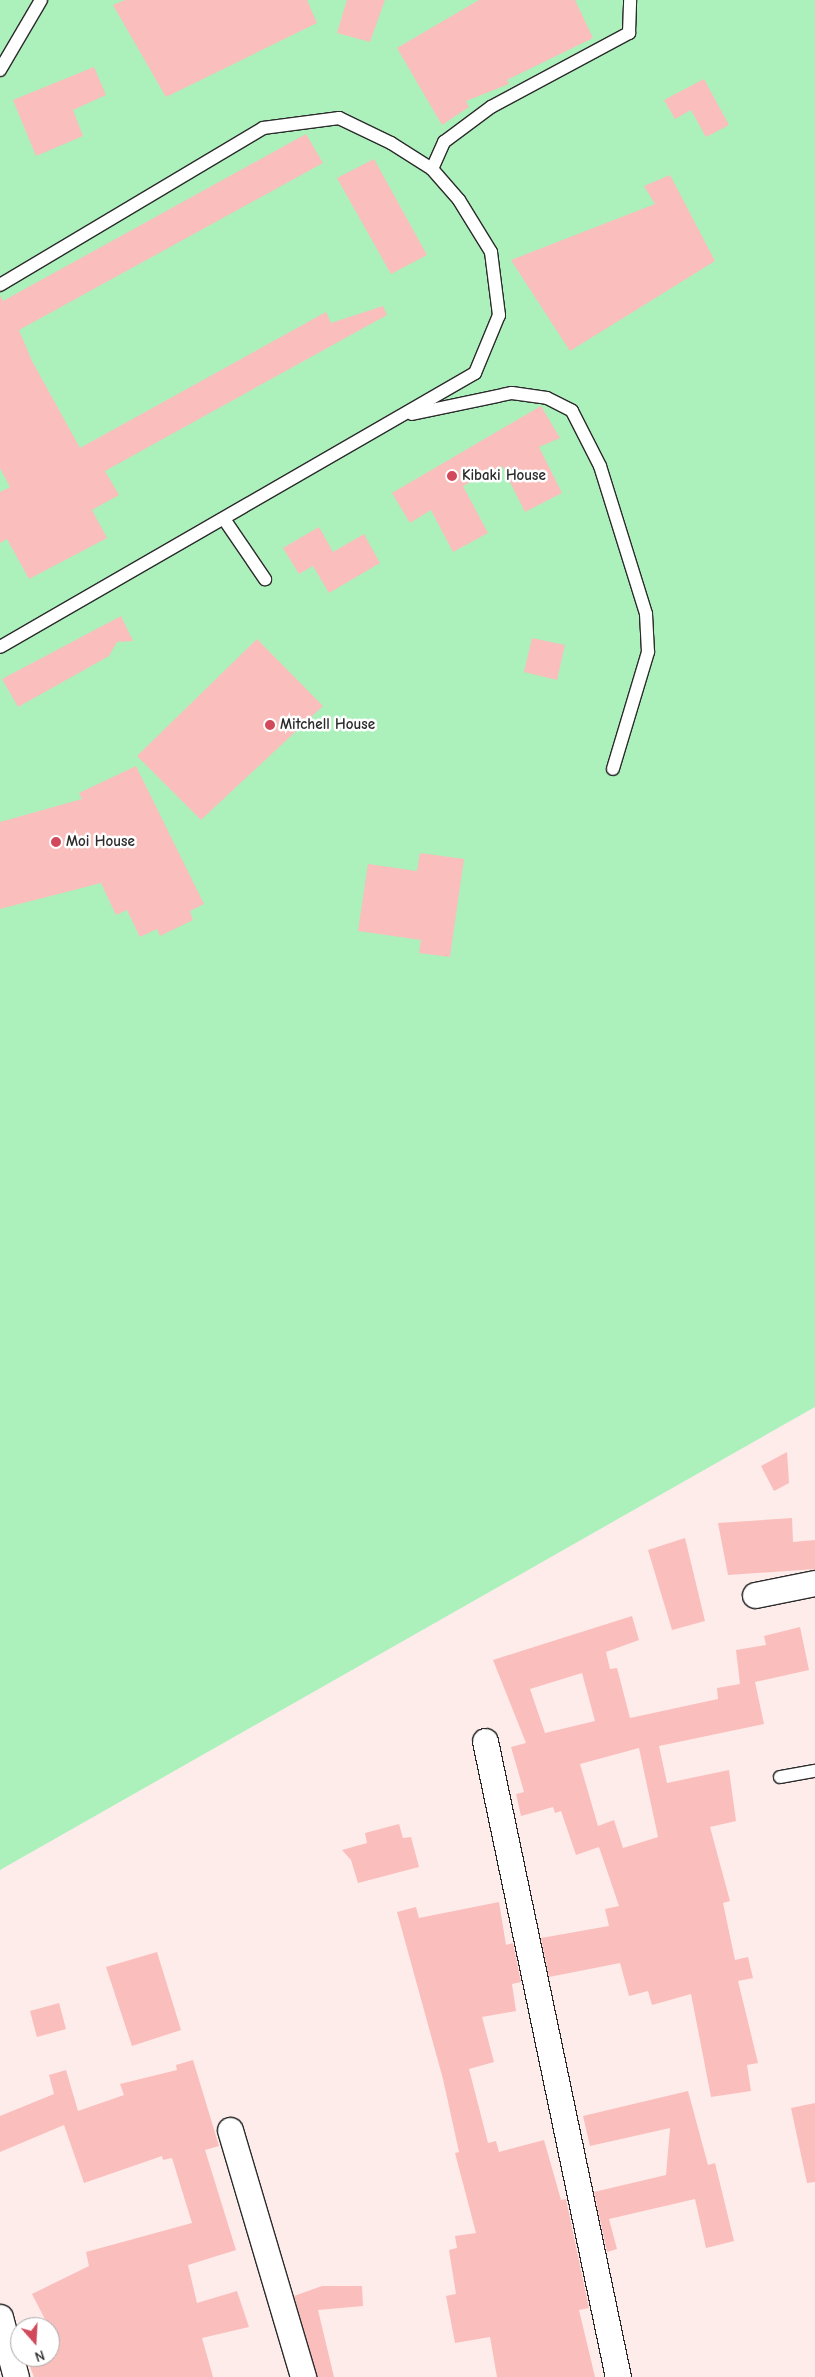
<!DOCTYPE html>
<html>
<head>
<meta charset="utf-8">
<style>
	body { margin:0 }
	#map { position:relative; width:815px; height:2377px; overflow:hidden; background:#feeceb; font-family:"Comic Neue",sans-serif }
	div>[style] { position:absolute }
	.green>* { inset:0; background:#acf1bc }
	.building>* { inset:0; background:#fabebc }
	.roads { filter:drop-shadow(1px 0 #2b2b2b) drop-shadow(-1px 0 #2b2b2b) drop-shadow(0 1px #2b2b2b) drop-shadow(0 -1px #2b2b2b) }
	.lane>* { height:12px; margin:-6px; padding:0 6px; transform-origin:6px; border-radius:6px; background:#fff }
	.street>* { height:25px; margin:-12.5px; padding:0 12.5px; transform-origin:12.5px; border-radius:12.5px; background:#fff }
	.dots>* { width:14px; height:14px; translate:-50% -50%; box-sizing:border-box; border:2px solid #fff; border-radius:50% }
	span { translate:-50% -50%; white-space:nowrap; text-align:center; line-height:1.15; -webkit-text-stroke:5px #fff; paint-order:stroke }
	.poi-label { font-size:15px; color:#2b2b2b; font-weight:700 }
	.left { translate:0 -50%; text-align:left }
	.north { position:absolute; left:10px; top:2317px; width:50px; height:50px; box-sizing:border-box; background:#fff; border:1px solid #aaa; border-radius:50%; rotate:161deg; font-size:14px; font-weight:700; line-height:20px; text-align:center; color:#2b2b2b }
	.north::after { content:''; display:block; margin:auto; width:18px; height:22px; background:#d1495b; clip-path:polygon(50% 0,100% 100%,50% 72%,0 100%) }
</style>
</head>
<body>
<div id="map">
	<div class="green">
		<i style="clip-path:polygon(0 0,815px 0,815px 1407px,0 1870px)"></i>
	</div>
	<div class="building">
		<i style="clip-path:polygon(125px 0,307px 0,317px 23px,166px 97px,113px 5px)"></i>
		<i style="clip-path:polygon(347px 0,385px 0,370px 42px,337px 33px)"></i>
		<i style="clip-path:polygon(479px 0,575px 0,593px 38px,507px 80px,509px 84px,466px 101px,469px 107px,442px 125px,397px 48px)"></i>
		<i style="clip-path:polygon(94px 67px,106px 95px,73px 110px,83px 136px,36px 156px,13px 100px)"></i>
		<i style="clip-path:polygon(704px 79px,729px 125px,706px 137px,691px 110px,675px 119px,664px 100px)"></i>
		<i style="clip-path:polygon(306px 134px,323px 163px,19px 330px,32px 361px,80px 448px,326px 312px,331px 323px,383px 306px,387px 315px,105px 471px,119px 495px,92px 510px,107px 538px,29px 579px,7px 539px,0 543px,0 492px,10px 487px,0 468px,0 295px,3px 301px)"></i>
		<i style="clip-path:polygon(374px 159px,427px 255px,391px 274px,337px 178px)"></i>
		<i style="clip-path:polygon(670px 175px,715px 261px,570px 351px,511px 260px,655px 204px,644px 186px)"></i>
		<i style="clip-path:polygon(541px 406px,560px 438px,539px 447px,562px 493px,525px 512px,502px 466px,463px 486px,488px 533px,453px 552px,431px 510px,410px 523px,392px 493px)"></i>
		<i style="clip-path:polygon(319px 527px,333px 552px,364px 534px,380px 563px,329px 593px,313px 566px,299px 574px,283px 548px)"></i>
		<i style="clip-path:polygon(121px 616px,133px 641px,117px 642px,109px 656px,18px 707px,2px 679px)"></i>
		<i style="clip-path:polygon(532px 638px,565px 645px,557px 680px,524px 672px)"></i>
		<i style="clip-path:polygon(257px 639px,323px 706px,201px 820px,137px 756px)"></i>
		<i style="clip-path:polygon(136px 766px,204px 904px,190px 911px,193px 920px,160px 936px,157px 929px,140px 937px,127px 910px,116px 915px,101px 883px,0 909px,0 822px,82px 799px,79px 793px)"></i>
		<i style="clip-path:polygon(420px 853px,464px 859px,450px 957px,419px 953px,421px 940px,358px 931px,368px 864px,417px 871px)"></i>
		<i style="clip-path:polygon(787px 1452px,789px 1483px,774px 1491px,761px 1466px)"></i>
		<i style="clip-path:polygon(792px 1518px,793px 1542px,815px 1540px,815px 1569px,728px 1575px,718px 1523px)"></i>
		<i style="clip-path:polygon(685px 1538px,705px 1621px,672px 1630px,648px 1550px)"></i>
		<i style="clip-path:polygon(evenodd,632px 1616px,639px 1640px,606px 1652px,610px 1669px,617px 1668px,630px 1718px,718px 1699px,717px 1688px,740px 1684px,736px 1650px,766px 1645px,764px 1636px,800px 1627px,809px 1670px,755px 1682px,764px 1724px,659px 1746px,667px 1783px,729px 1770px,736px 1821px,710px 1827px,730px 1901px,723px 1903px,735px 1960px,748px 1957px,753px 1978px,738px 1981px,758px 2063px,747px 2065px,751px 2091px,711px 2097px,691px 1994px,652px 2005px,648px 1991px,629px 1996px,620px 1963px,549px 1977px,541px 1938px,609px 1926px,605px 1909px,619px 1906px,599px 1847px,576px 1855px,561px 1811px,555px 1813px,553px 1807px,521px 1816px,516px 1794px,524px 1792px,511px 1747px,526px 1743px,493px 1660px,632px 1616px,582px 1673px,595px 1721px,545px 1733px,530px 1689px,582px 1673px,632px 1616px,639px 1748px,658px 1837px,623px 1848px,614px 1820px,598px 1826px,580px 1764px,639px 1748px)"></i>
		<i style="clip-path:polygon(399px 1824px,403px 1838px,411px 1837px,419px 1867px,358px 1883px,351px 1860px,342px 1850px,367px 1843px,365px 1833px)"></i>
		<i style="clip-path:polygon(499px 1902px,506px 1945px,513px 1943px,521px 1982px,512px 1984px,516px 2011px,482px 2017px,494px 2062px,469px 2069px,488px 2143px,496px 2141px,499px 2152px,544px 2140px,561px 2200px,566px 2199px,589px 2308px,579px 2310px,595px 2377px,497px 2377px,490px 2337px,455px 2343px,446px 2296px,456px 2294px,449px 2250px,457px 2248px,455px 2236px,476px 2233px,455px 2153px,459px 2152px,443px 2079px,397px 1912px,416px 1907px,419px 1918px)"></i>
		<i style="clip-path:polygon(157px 1952px,181px 2030px,132px 2046px,106px 1967px)"></i>
		<i style="clip-path:polygon(59px 2003px,66px 2029px,37px 2037px,30px 2011px)"></i>
		<i style="clip-path:polygon(193px 2060px,219px 2146px,205px 2150px,236px 2250px,188px 2265px,197px 2303px,237px 2291px,249px 2327px,202px 2338px,213px 2377px,34px 2377px,26px 2357px,50px 2357px,52px 2333px,32px 2294px,89px 2266px,86px 2252px,192px 2223px,172px 2158px,163px 2160px,162px 2156px,84px 2183px,64px 2125px,0 2152px,0 2116px,54px 2094px,49px 2075px,66px 2070px,78px 2111px,124px 2095px,120px 2084px,177px 2070px,176px 2065px)"></i>
		<i style="clip-path:polygon(688px 2091px,708px 2165px,715px 2163px,734px 2241px,706px 2248px,695px 2199px,609px 2219px,617px 2249px,607px 2252px,594px 2192px,666px 2175px,670px 2128px,590px 2146px,583px 2116px)"></i>
		<i style="clip-path:polygon(815px 2103px,815px 2182px,807px 2183px,791px 2108px)"></i>
		<i style="clip-path:polygon(322px 2286px,362px 2286px,363px 2306px,318px 2310px,334px 2377px,317px 2377px,294px 2296px)"></i>
	</div>
	<div class="roads">
		<div class="lane">
			<i style="left:0;top:70px;width:81px;rotate:-59.6deg"></i>
			<i style="left:432px;top:169px;width:30px;rotate:-66deg"></i>
			<i style="left:444px;top:142px;width:59px;rotate:-36.7deg"></i>
			<i style="left:491px;top:107px;width:157px;rotate:-28.2deg"></i>
			<i style="left:629px;top:33px;width:33px;rotate:-88deg"></i>
			<i style="left:0;top:285px;width:306px;rotate:-30.8deg"></i>
			<i style="left:263px;top:128px;width:77px;rotate:-7.5deg"></i>
			<i style="left:339px;top:118px;width:58px;rotate:25.7deg"></i>
			<i style="left:391px;top:143px;width:49px;rotate:32.4deg"></i>
			<i style="left:432px;top:169px;width:41px;rotate:48.9deg"></i>
			<i style="left:459px;top:200px;width:61px;rotate:58.4deg"></i>
			<i style="left:491px;top:252px;width:64px;rotate:82.8deg"></i>
			<i style="left:499px;top:315px;width:63px;rotate:112.5deg"></i>
			<i style="left:475px;top:373px;width:548px;rotate:150.02deg"></i>
			<i style="left:412px;top:414px;width:102px;rotate:-11.9deg"></i>
			<i style="left:512px;top:393px;width:35px;rotate:8deg"></i>
			<i style="left:547px;top:398px;width:28px;rotate:27deg"></i>
			<i style="left:572px;top:411px;width:62px;rotate:63deg"></i>
			<i style="left:600px;top:466px;width:155px;rotate:72.7deg"></i>
			<i style="left:646px;top:614px;width:38px;rotate:87deg"></i>
			<i style="left:648px;top:652px;width:122px;rotate:106.7deg"></i>
			<i style="left:224px;top:519px;width:73px;rotate:55.7deg"></i>
			<i style="left:780px;top:1777px;width:36px;rotate:-10deg"></i>
		</div>
		<div class="street">
			<i style="left:755px;top:1595px;width:61px;rotate:-11.3deg"></i>
			<i style="left:485px;top:1741px;width:650px;rotate:78.19deg"></i>
			<i style="left:230px;top:2130px;width:258px;rotate:73.5deg"></i>
			<i style="left:0;top:2317px;width:62px;rotate:75.1deg"></i>
		</div>
	</div>
	<div class="dots">
		<i style="left:452px;top:476px;background:#d1495b"></i>
		<i style="left:270px;top:725px;background:#d1495b"></i>
		<i style="left:56px;top:842px;background:#d1495b"></i>
	</div>
	<div class="poi-label">
		<span class="left" style="left:462px;top:476px">Kibaki House</span>
		<span class="left" style="left:280px;top:725px">Mitchell House</span>
		<span class="left" style="left:66px;top:842px">Moi House</span>
	</div>
	<div class="north">N</div>
</div>
</body>
</html>
